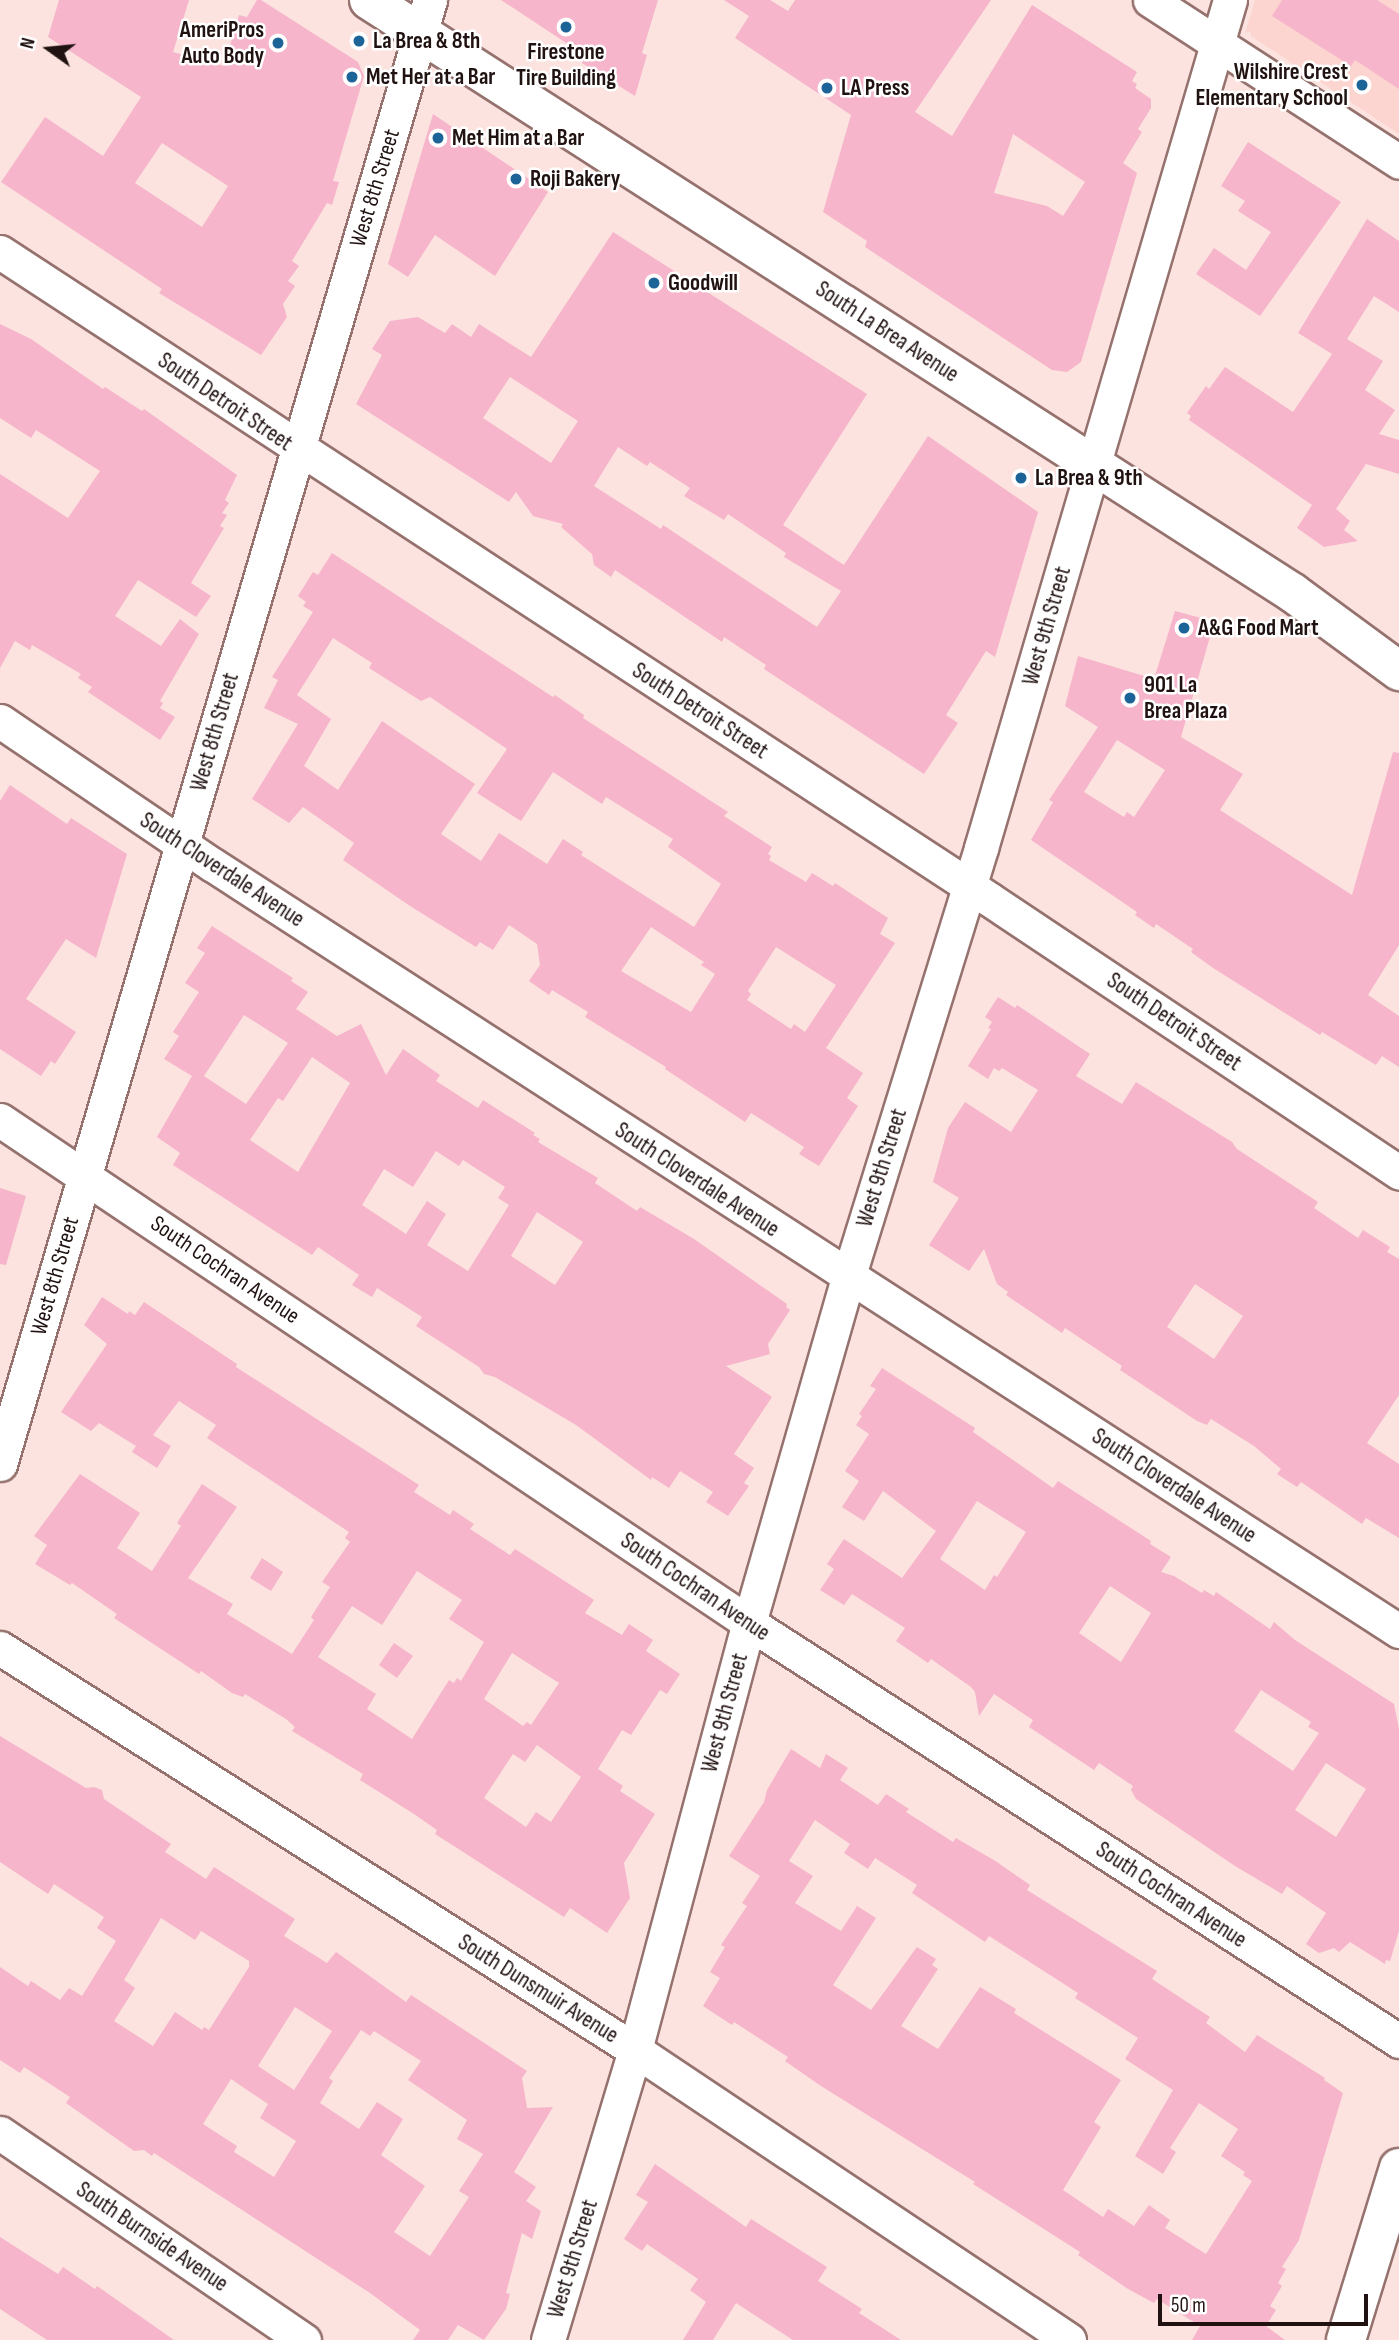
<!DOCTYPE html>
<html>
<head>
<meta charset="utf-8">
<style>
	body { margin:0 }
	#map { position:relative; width:1399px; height:2340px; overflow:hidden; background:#fce3e0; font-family:"Sofia Sans Condensed",sans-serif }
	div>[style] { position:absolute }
	.built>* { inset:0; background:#fcd5d0 }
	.building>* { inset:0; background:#f6b5ca }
	.roads { filter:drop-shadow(2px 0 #95726d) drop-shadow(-2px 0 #95726d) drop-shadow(0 2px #95726d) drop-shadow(0 -2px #95726d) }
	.minor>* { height:33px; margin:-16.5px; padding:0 16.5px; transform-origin:16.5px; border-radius:16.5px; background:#fff }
	.major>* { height:38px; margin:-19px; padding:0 19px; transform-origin:19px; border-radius:19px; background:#fff }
	.dots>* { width:19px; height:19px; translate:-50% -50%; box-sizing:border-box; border:4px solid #fff; border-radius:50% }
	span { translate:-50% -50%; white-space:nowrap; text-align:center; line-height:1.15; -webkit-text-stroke:5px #fff; paint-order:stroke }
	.poi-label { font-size:23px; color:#201211; font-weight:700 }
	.right { translate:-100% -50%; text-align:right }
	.left { translate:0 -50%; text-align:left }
	.street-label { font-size:23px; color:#201211 }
	.north { position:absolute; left:14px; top:14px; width:70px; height:70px; -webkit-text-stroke:5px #fff; paint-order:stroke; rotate:285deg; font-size:19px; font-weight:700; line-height:28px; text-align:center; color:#201211 }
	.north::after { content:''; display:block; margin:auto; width:24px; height:32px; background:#201211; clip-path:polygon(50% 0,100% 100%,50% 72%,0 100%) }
	.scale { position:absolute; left:1158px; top:2294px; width:210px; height:32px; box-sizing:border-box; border:4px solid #201211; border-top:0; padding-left:9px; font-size:21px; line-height:24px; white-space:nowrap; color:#201211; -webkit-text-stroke:5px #fff; paint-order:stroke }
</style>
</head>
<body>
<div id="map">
	<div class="built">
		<i style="clip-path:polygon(1255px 0,1399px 0,1399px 134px,1251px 36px,1251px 31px,1245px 33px)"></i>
	</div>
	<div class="building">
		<i style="clip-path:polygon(evenodd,59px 0,189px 0,173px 52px,224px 66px,239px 15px,247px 17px,257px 0,261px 0,358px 62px,364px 76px,333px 181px,339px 182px,332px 205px,327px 203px,292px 261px,299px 266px,288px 281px,295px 286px,283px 304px,287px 317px,261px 355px,159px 293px,162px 289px,1px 182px,45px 117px,103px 156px,141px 97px,48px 37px,59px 0,162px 143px,228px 186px,202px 227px,135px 183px,162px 143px)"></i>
		<i style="clip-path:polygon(501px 0,658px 0,642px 53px,647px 55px,635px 96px,582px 63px,586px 56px)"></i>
		<i style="clip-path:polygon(evenodd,724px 0,770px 0,788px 11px,795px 0,991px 0,915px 112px,952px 136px,1032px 5px,1137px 72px,1132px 81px,1137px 84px,1135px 88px,1151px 99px,1151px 108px,1138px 129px,1142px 132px,1123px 163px,1137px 173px,1081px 362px,1067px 372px,1052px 370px,865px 247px,867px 241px,823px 212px,851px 115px,735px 38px,749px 16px,724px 0,1013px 134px,1085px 182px,1063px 216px,1047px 206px,994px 193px,1013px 134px)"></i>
		<i style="clip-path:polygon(1282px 0,1377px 0,1399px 14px,1399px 89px,1355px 60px,1351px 66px,1272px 16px)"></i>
		<i style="clip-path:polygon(433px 114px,548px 192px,495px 276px,435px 235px,408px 277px,388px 264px)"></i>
		<i style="clip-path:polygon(1248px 142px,1341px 202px,1260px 316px,1196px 274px,1214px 248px,1246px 270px,1271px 232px,1238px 211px,1245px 201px,1221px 186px)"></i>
		<i style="clip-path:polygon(1367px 219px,1399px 241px,1399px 312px,1374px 296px,1347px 339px,1383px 361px,1365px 390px,1395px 410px,1379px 434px,1399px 440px,1399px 474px,1366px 464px,1336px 509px,1350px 521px,1344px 530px,1358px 541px,1324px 547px,1297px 528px,1312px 505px,1189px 420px,1191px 416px,1187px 413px,1206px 386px,1209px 389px,1225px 367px,1293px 412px,1332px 354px,1298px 333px)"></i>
		<i style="clip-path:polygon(evenodd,613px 232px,867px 394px,783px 525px,844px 565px,928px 436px,1038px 512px,995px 657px,986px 651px,946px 715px,958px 723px,924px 774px,764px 669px,766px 665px,724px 637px,722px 642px,615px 570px,611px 577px,594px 565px,592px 554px,561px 527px,563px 524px,533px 516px,516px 492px,509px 502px,356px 404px,382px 355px,372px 349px,390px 321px,418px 317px,445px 333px,452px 324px,471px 337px,479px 324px,531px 357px,613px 232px,510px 377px,578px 421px,551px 463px,483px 418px,510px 377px,613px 232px,618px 447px,647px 466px,650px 462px,690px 488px,684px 496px,724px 520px,728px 514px,786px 553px,784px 557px,841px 591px,817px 627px,663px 525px,661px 529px,594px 486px,618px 447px)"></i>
		<i style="clip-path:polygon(0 324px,31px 339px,103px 389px,105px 387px,142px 411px,144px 409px,237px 475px,225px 500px,229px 503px,222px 513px,227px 515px,220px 526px,224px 528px,191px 583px,211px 596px,196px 617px,138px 580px,115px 616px,161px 646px,180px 619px,199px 634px,160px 701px,163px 703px,160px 708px,175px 717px,160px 740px,88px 692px,92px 687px,78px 678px,81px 674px,32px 645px,30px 650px,15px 641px,0 668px,0 474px,68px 518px,100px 471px,36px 430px,31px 438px,0 418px)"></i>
		<i style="clip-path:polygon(evenodd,332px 553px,553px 697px,555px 695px,584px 715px,583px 718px,728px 812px,724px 816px,772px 847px,768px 854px,771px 856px,769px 860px,806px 882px,812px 873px,833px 886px,835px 883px,888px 918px,880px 934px,895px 943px,826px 1048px,863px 1073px,847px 1098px,858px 1106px,819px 1166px,799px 1154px,804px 1147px,751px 1113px,745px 1122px,665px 1069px,666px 1067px,585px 1017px,588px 1012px,552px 990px,549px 995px,529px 981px,540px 965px,537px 944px,509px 925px,493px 950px,480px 942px,476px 947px,410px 906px,343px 860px,354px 843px,303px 807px,289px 823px,252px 799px,298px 724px,264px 708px,278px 680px,272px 677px,313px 612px,303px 606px,306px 602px,298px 596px,313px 572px,318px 575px,332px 553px,333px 638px,372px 663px,369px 668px,421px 701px,430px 697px,507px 749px,477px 793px,521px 821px,553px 772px,602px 804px,606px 797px,673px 839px,668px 847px,721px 884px,694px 927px,581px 855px,583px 852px,563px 839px,547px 864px,499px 833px,481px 861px,441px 834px,475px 784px,382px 721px,338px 790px,304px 766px,331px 719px,297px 695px,333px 638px,332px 553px,651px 927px,704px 962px,701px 965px,715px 974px,691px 1012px,621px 971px,651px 927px,332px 553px,776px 947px,836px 985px,805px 1032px,794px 1024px,791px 1029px,747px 1000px,751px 994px,748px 991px,776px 947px)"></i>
		<i style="clip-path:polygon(evenodd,1175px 611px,1201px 618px,1199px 626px,1212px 630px,1181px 737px,1243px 774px,1220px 810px,1352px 895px,1393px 752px,1399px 753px,1399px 945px,1368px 995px,1399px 1016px,1399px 1067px,1382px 1056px,1376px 1065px,1322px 1032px,1320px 1035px,1213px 968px,1191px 952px,1193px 949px,1156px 924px,1154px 928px,1135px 915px,1137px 912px,1031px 840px,1053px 802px,1049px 800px,1098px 727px,1065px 706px,1078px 656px,1154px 679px,1175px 611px,1117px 740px,1165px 770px,1134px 817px,1127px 812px,1124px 817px,1084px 792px,1117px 740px)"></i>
		<i style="clip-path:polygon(10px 785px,67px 824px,71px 818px,127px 854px,96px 958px,66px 939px,26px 999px,76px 1032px,55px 1064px,51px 1061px,41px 1076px,0 1049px,0 801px)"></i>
		<i style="clip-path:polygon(evenodd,212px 926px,293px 978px,291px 981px,308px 992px,296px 1009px,337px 1036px,361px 1024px,386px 1075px,403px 1049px,440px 1075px,436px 1081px,478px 1108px,483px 1100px,535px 1133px,533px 1135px,540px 1139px,538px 1142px,598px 1178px,595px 1183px,637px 1211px,640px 1207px,694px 1239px,787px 1304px,786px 1307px,790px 1310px,768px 1344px,770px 1354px,726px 1366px,772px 1397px,734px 1454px,754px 1468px,744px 1483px,749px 1486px,728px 1516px,706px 1502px,713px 1492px,680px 1471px,669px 1488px,652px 1477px,651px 1480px,576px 1425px,495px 1377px,484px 1374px,479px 1367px,416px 1326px,422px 1317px,377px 1288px,372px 1297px,352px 1285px,359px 1275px,318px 1247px,312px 1255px,173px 1165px,180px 1153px,157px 1137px,192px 1076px,164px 1059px,179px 1036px,173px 1032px,199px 992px,185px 983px,205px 953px,197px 948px,212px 926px,244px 1015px,288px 1043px,246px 1104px,204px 1076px,244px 1015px,212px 926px,312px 1057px,350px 1083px,298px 1172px,250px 1140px,278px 1098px,283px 1101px,312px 1057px,212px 926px,436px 1151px,459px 1166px,463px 1160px,505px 1187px,498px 1198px,509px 1205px,468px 1271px,427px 1245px,446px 1214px,427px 1201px,406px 1234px,362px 1205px,384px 1169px,413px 1187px,436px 1151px,212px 926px,537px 1212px,583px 1242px,555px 1285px,511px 1256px,537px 1212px)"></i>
		<i style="clip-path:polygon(evenodd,998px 997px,1015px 1008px,1017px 1005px,1090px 1054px,1076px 1076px,1122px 1104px,1136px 1082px,1232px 1142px,1237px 1149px,1318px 1202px,1314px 1208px,1358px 1238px,1363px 1230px,1390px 1247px,1387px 1252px,1399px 1259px,1399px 1395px,1367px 1443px,1399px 1464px,1399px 1538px,1366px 1518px,1362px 1524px,1301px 1482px,1297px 1487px,1277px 1474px,1281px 1469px,1254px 1446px,1211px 1419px,1207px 1425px,1197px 1421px,1120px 1370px,1122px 1366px,1065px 1328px,1062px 1333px,1006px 1295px,1008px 1292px,997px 1284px,984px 1249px,969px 1271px,929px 1245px,959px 1198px,933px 1182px,948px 1128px,965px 1102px,1011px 1132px,1038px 1090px,1002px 1068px,999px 1071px,994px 1068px,988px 1079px,968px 1066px,991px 1029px,988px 1028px,992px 1022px,985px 1017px,998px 997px,1195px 1284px,1243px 1316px,1214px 1359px,1167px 1327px,1195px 1284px)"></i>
		<i style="clip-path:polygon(0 1188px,26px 1196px,6px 1265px,0 1264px)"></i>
		<i style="clip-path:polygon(evenodd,102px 1297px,128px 1314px,129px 1311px,135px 1315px,144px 1302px,237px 1364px,236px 1367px,419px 1485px,414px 1492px,450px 1515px,453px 1510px,474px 1524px,470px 1529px,510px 1555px,515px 1549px,594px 1600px,585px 1613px,622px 1635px,629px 1624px,653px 1640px,646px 1651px,680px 1674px,667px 1694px,660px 1690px,631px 1735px,622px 1730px,598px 1769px,623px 1786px,620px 1791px,655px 1814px,624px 1863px,630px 1898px,607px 1933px,570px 1908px,564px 1917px,457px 1848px,435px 1834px,437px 1830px,414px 1814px,360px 1780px,363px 1774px,292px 1731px,295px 1727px,286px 1719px,245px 1694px,243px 1697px,232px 1693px,201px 1671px,199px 1674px,114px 1618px,117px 1614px,72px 1583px,70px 1585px,35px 1564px,47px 1545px,34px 1536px,80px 1474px,140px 1513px,117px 1548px,152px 1571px,181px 1526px,177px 1523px,202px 1484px,237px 1507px,188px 1578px,233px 1604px,227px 1614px,292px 1654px,314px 1620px,311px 1617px,330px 1587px,322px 1582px,350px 1542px,345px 1538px,349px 1532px,207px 1438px,216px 1425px,179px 1401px,153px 1435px,171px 1446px,157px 1468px,132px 1452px,136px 1446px,99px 1423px,91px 1431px,61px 1412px,107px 1344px,84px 1325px,102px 1297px,417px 1571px,462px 1600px,449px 1619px,484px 1642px,461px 1681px,457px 1678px,454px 1683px,449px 1680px,412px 1739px,367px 1709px,376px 1694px,318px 1657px,352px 1606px,382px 1625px,417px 1571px,102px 1297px,512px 1653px,559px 1683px,531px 1725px,527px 1722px,523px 1726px,484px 1699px,512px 1653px,102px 1297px,537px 1745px,581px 1777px,551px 1822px,536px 1812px,526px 1827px,484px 1798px,513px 1754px,525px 1762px,537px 1745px)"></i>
		<i style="clip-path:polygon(evenodd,882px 1368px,975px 1428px,973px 1432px,1053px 1488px,1058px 1481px,1151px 1541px,1150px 1544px,1171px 1557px,1161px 1572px,1174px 1576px,1202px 1593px,1204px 1590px,1214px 1596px,1216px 1592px,1270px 1629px,1274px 1622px,1295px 1640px,1394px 1704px,1399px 1729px,1399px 1931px,1390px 1961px,1386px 1960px,1385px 1964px,1350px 1942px,1339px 1952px,1334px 1948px,1319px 1953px,1306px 1944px,1326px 1913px,1287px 1886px,1282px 1894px,1235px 1866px,1136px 1799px,1131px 1790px,1133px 1786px,1099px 1763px,1094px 1770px,1029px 1727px,1033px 1720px,994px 1694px,979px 1716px,975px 1692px,971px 1687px,931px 1659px,928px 1663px,896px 1641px,905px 1628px,852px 1594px,844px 1605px,820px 1590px,834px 1569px,827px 1564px,844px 1539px,902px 1578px,936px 1531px,883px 1491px,864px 1521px,842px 1507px,859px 1481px,845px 1471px,869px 1434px,856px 1425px,862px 1416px,859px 1414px,876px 1389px,870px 1386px,882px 1368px,977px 1501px,1026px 1532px,997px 1577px,994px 1575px,985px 1590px,940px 1559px,977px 1501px,882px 1368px,1110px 1586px,1151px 1613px,1121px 1662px,1079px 1633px,1110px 1586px,882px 1368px,1261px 1690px,1311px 1722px,1308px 1727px,1319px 1733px,1293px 1771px,1234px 1731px,1261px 1690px,882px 1368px,1326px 1763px,1366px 1789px,1336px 1837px,1295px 1810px,1326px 1763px)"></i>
		<i style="clip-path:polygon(262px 1558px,283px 1572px,271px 1591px,250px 1578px)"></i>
		<i style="clip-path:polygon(394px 1643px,413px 1656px,397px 1678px,379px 1665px)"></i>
		<i style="clip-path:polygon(evenodd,0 1736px,86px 1788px,94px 1787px,102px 1790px,104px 1799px,171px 1844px,165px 1852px,206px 1879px,214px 1867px,295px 1919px,284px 1936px,327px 1963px,336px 1952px,406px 2002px,411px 1995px,527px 2071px,522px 2078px,527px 2108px,553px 2107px,514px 2172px,536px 2187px,526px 2201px,541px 2211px,532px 2239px,522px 2233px,506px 2293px,510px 2294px,506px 2309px,484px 2340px,458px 2325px,448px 2340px,413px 2340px,420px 2330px,370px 2293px,154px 2153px,152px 2156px,144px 2150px,134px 2151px,66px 2103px,70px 2097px,24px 2067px,20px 2073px,0 2060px,0 1967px,28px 1986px,31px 1981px,60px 2000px,69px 1988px,82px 1996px,116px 1941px,97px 1928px,104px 1917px,54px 1884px,48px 1894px,0 1862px,0 1736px,161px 1918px,195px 1940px,201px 1931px,249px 1961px,249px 1967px,209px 2030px,204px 2027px,202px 2030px,175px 2012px,153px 2046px,114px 2021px,135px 1988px,124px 1980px,161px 1918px,0 1736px,295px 2007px,332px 2031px,294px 2090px,258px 2066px,295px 2007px,0 1736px,361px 2030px,370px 2036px,374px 2031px,421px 2061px,408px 2080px,467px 2120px,457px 2139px,483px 2154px,459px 2191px,469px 2197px,430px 2256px,394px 2232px,425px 2186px,381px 2155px,403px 2119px,377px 2102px,359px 2129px,320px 2103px,333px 2081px,329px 2078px,361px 2030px,0 1736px,231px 2079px,268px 2104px,260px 2118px,296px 2141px,274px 2177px,234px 2152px,237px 2146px,203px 2124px,231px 2079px)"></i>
		<i style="clip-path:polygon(evenodd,791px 1749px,820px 1768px,826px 1754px,848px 1768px,840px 1780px,878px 1805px,886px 1794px,909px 1809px,906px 1812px,953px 1842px,956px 1838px,997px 1862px,1030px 1885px,1027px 1890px,1157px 1971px,1152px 1979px,1210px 2017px,1206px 2023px,1245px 2052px,1257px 2035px,1325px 2078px,1324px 2080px,1343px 2093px,1299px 2240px,1282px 2267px,1286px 2269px,1278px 2283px,1282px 2286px,1270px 2306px,1276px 2310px,1266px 2326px,1285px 2340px,1192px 2340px,1200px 2326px,1157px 2299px,1154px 2303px,1128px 2289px,1078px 2255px,1080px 2252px,973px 2184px,975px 2182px,821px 2086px,785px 2061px,788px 2057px,734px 2022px,732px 2025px,703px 2006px,720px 1978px,710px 1972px,725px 1947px,721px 1945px,747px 1906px,742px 1903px,760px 1876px,729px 1856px,764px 1802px,767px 1790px,791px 1749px,815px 1820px,850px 1844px,844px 1853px,868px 1869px,875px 1858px,917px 1885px,912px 1893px,985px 1942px,989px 1936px,1078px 1993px,1075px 1998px,1138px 2038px,1125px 2059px,1173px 2090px,1135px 2156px,1163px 2174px,1176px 2152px,1170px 2148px,1199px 2103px,1238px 2129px,1221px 2156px,1245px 2172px,1243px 2175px,1252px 2181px,1206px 2254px,1165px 2228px,1170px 2220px,1149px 2205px,1134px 2226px,1108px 2209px,1103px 2217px,1063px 2190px,1101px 2127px,1094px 2122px,1121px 2080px,1014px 2013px,1016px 2009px,980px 1987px,938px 2049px,901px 2026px,938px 1969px,932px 1965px,936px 1959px,917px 1947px,871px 2010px,833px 1985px,876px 1918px,857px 1906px,841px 1931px,795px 1903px,813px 1876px,789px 1861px,815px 1820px)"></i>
		<i style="clip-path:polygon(655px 2164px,746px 2227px,751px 2219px,827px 2267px,818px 2281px,862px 2309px,859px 2313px,901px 2340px,793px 2340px,736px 2303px,713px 2340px,683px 2340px,706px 2302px,690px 2290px,698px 2279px,647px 2244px,642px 2251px,624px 2239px,648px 2202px,636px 2195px)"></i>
		<i style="clip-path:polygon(0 2237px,58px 2274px,63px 2267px,95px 2289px,97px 2286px,174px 2340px,47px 2340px,0 2309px)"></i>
	</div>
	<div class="roads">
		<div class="minor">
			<i style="left:1150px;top:0;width:297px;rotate:33deg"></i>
			<i style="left:0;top:252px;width:1182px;rotate:33.19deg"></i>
			<i style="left:989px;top:899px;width:493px;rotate:33.7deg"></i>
			<i style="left:0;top:721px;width:257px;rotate:34.1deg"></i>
			<i style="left:213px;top:865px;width:1412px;rotate:32.86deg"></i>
			<i style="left:0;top:1120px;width:902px;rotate:33.88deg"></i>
			<i style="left:749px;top:1623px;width:773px;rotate:32.74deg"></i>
			<i style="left:0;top:1464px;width:1526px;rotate:-73.63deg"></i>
			<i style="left:0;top:1648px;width:752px;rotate:32.34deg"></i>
			<i style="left:635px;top:2050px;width:522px;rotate:33.75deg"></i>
			<i style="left:0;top:2133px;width:368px;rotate:34.3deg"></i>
			<i style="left:548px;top:2340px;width:303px;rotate:-73.3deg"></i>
			<i style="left:635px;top:2050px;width:442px;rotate:-75.1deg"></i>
			<i style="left:749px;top:1623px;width:359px;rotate:-74deg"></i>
			<i style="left:848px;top:1278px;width:450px;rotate:-72.8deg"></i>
			<i style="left:981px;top:848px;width:884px;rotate:-73.64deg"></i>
		</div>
		<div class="major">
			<i style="left:369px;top:0;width:1098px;rotate:32.69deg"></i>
			<i style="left:1293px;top:593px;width:132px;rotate:36.3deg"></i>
			<i style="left:1346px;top:2340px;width:180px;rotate:-72.9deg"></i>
		</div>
	</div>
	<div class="dots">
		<i style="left:566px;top:27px;background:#1c6397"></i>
		<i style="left:359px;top:41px;background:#1c6397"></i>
		<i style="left:278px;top:43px;background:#1c6397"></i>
		<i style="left:352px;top:77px;background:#1c6397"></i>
		<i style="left:1362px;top:85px;background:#1c6397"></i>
		<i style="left:827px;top:88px;background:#1c6397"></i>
		<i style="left:438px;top:138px;background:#1c6397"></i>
		<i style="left:516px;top:179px;background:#1c6397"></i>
		<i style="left:654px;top:283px;background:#1c6397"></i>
		<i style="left:1021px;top:478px;background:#1c6397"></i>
		<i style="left:1184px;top:628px;background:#1c6397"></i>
		<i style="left:1130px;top:698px;background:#1c6397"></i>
	</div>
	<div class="poi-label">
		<span class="right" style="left:264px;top:43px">AmeriPros<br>Auto Body</span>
		<span class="left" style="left:373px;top:41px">La Brea &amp; 8th</span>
		<span style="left:566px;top:65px">Firestone<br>Tire Building</span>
		<span class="right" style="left:1348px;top:85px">Wilshire Crest<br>Elementary School</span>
		<span class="left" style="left:366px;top:77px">Met Her at a Bar</span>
		<span class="left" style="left:841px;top:88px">LA Press</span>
		<span class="left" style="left:452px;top:138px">Met Him at a Bar</span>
		<span class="left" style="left:530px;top:179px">Roji Bakery</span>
		<span class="left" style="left:668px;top:283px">Goodwill</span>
		<span class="left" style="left:1035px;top:478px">La Brea &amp; 9th</span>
		<span class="left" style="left:1198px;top:628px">A&amp;G Food Mart</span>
		<span class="left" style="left:1144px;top:698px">901 La<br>Brea Plaza</span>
	</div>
	<div class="street-label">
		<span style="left:375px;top:188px;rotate:-73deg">West 8th Street</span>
		<span style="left:887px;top:332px;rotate:33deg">South La Brea Avenue</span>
		<span style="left:225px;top:402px;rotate:34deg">South Detroit Street</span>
		<span style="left:1047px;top:626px;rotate:-74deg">West 9th Street</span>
		<span style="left:700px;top:711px;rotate:33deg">South Detroit Street</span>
		<span style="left:215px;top:732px;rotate:-74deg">West 8th Street</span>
		<span style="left:222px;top:870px;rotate:33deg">South Cloverdale Avenue</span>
		<span style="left:1174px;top:1022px;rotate:34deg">South Detroit Street</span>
		<span style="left:882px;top:1168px;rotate:-73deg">West 9th Street</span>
		<span style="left:697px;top:1180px;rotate:33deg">South Cloverdale Avenue</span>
		<span style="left:225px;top:1270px;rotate:34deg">South Cochran Avenue</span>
		<span style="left:55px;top:1276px;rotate:-74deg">West 8th Street</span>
		<span style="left:1174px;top:1486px;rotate:33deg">South Cloverdale Avenue</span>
		<span style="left:695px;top:1587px;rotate:34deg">South Cochran Avenue</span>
		<span style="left:725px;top:1713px;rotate:-75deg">West 9th Street</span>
		<span style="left:1171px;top:1895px;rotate:33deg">South Cochran Avenue</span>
		<span style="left:538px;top:1989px;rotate:32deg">South Dunsmuir Avenue</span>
		<span style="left:152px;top:2237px;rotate:34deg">South Burnside Avenue</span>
		<span style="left:573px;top:2259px;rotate:-73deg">West 9th Street</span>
	</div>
	<div class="north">N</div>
	<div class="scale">50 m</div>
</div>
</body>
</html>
